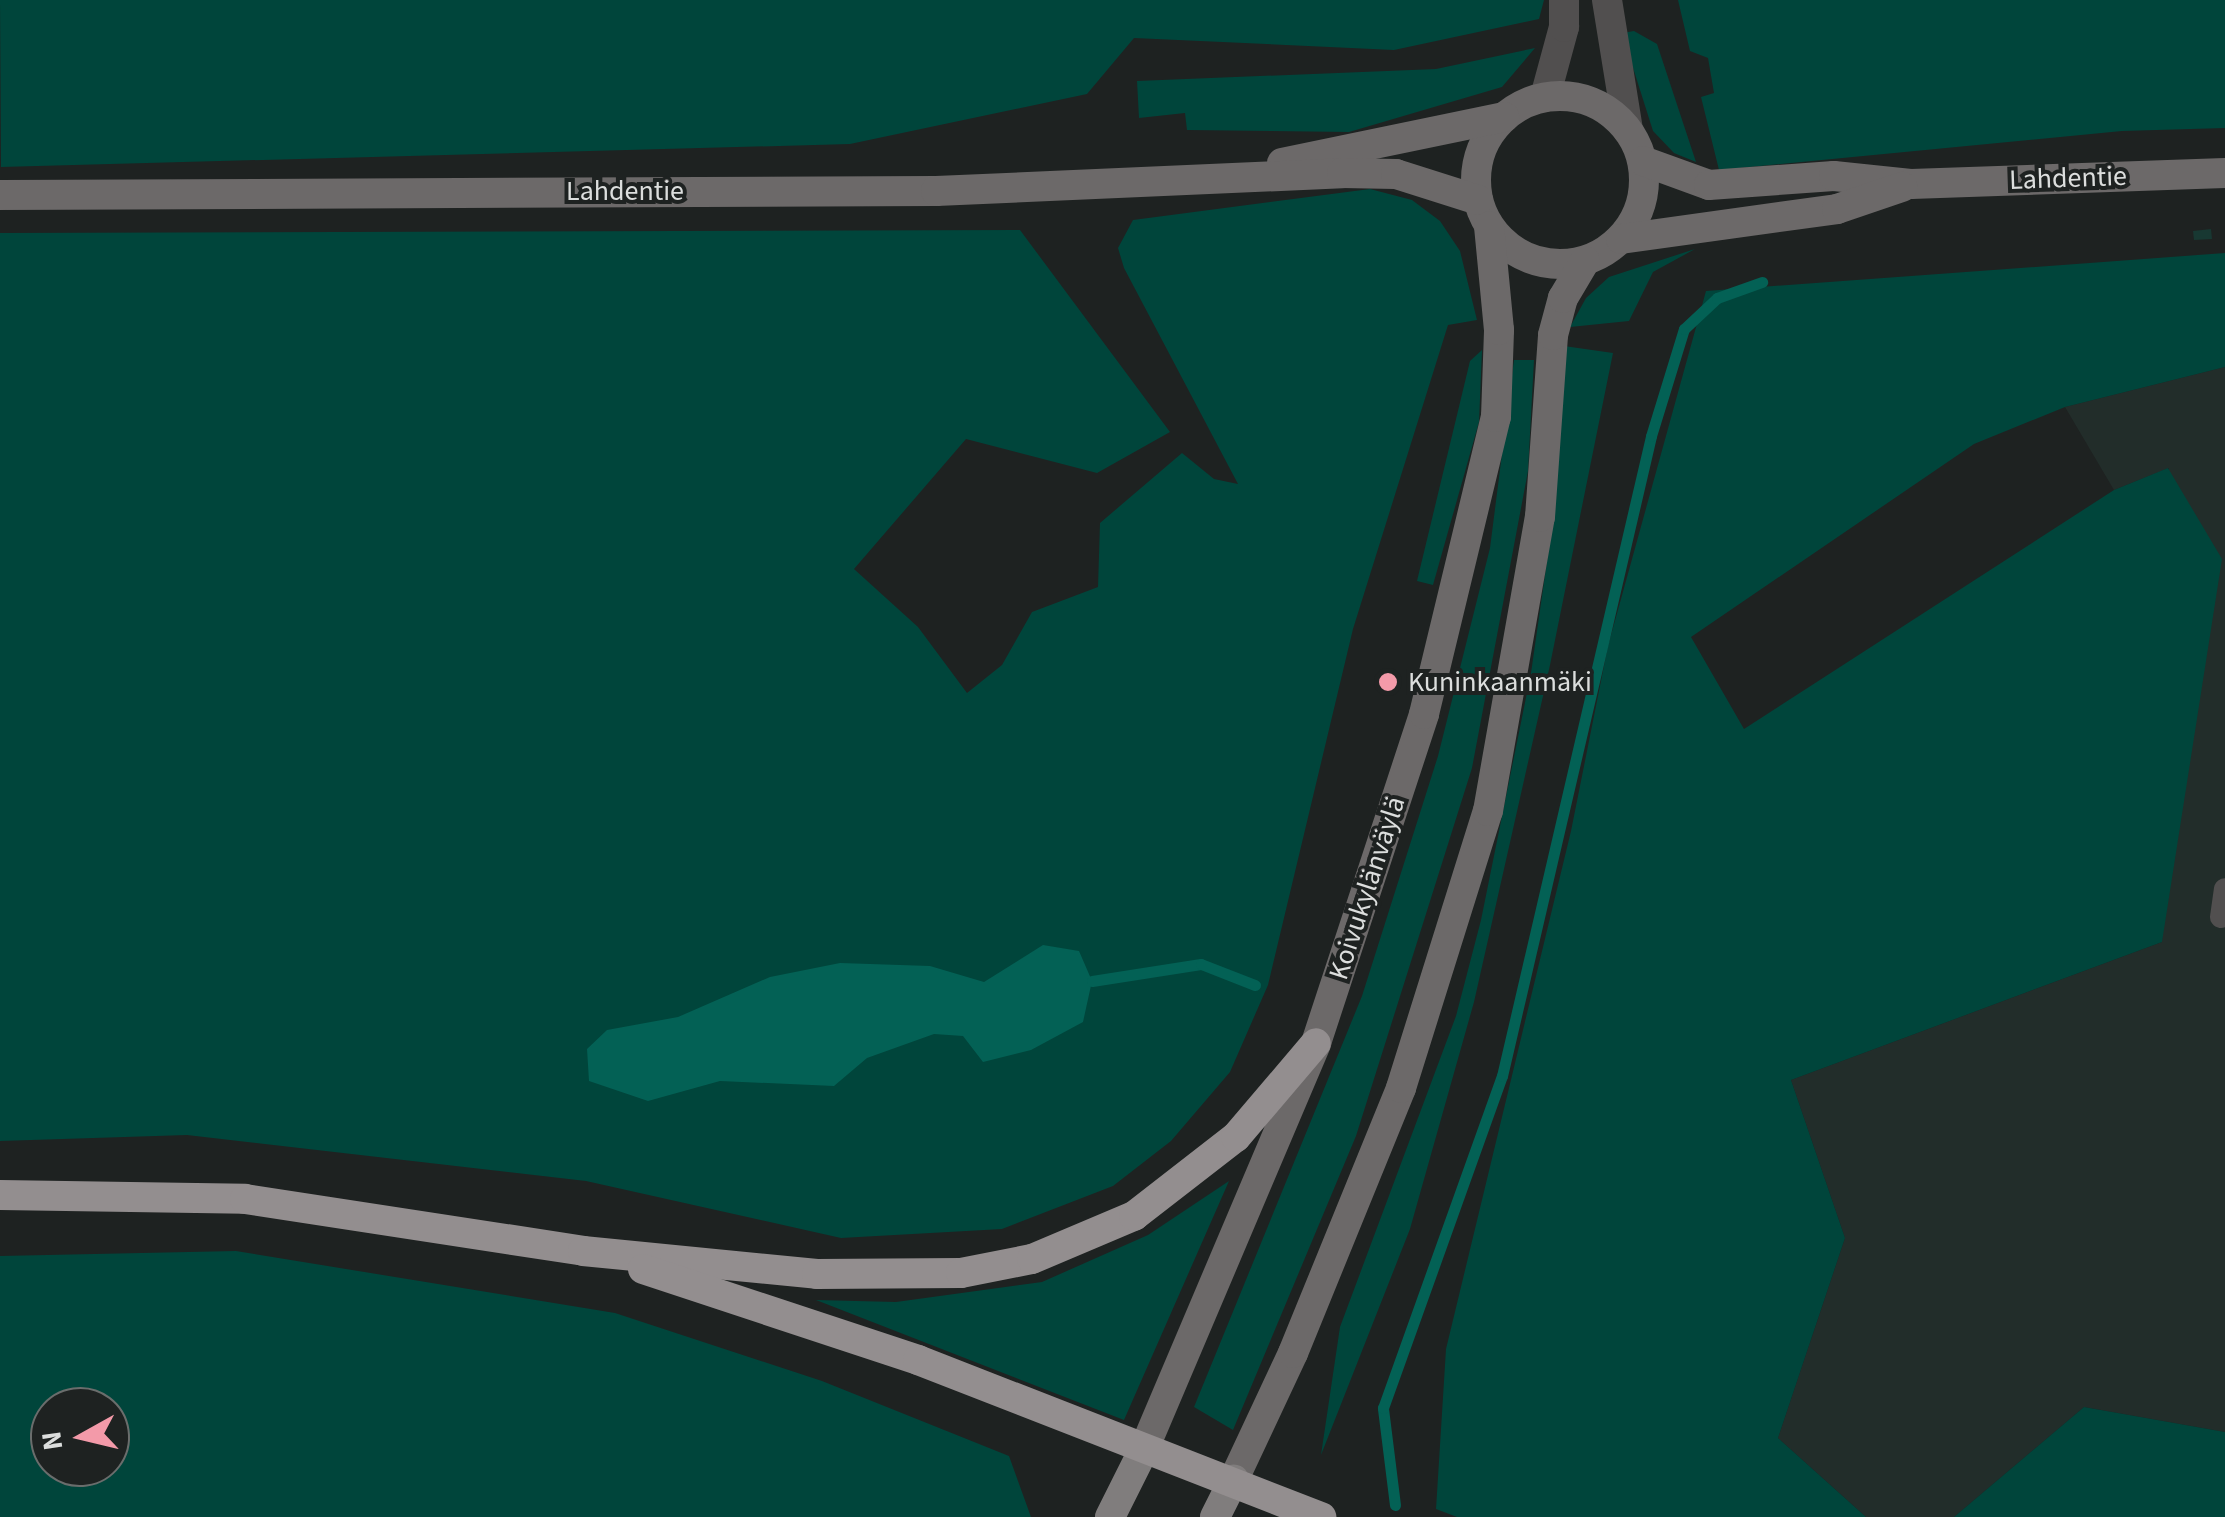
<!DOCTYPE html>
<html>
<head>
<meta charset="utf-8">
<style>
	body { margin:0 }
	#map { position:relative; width:2225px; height:1517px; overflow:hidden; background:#1e2221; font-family:"Source Sans 3",sans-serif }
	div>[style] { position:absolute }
	.built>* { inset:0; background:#222d2a }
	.green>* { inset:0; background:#00453b }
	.water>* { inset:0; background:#036155 }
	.stream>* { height:11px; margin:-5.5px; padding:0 5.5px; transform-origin:5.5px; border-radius:5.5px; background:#036155 }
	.building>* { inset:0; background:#183832 }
	.service>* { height:22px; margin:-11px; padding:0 11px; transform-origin:11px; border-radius:11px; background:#514f4f }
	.tertiary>* { height:30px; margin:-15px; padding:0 15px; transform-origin:15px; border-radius:15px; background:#514f4f }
	.secondary>* { height:30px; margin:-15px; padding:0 15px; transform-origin:15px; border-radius:15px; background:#6c6969 }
	.secondary>.ring { margin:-15px; padding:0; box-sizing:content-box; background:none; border:30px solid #6c6969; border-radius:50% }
	.primary>* { height:30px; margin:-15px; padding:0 15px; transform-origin:15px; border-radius:15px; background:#807d7d }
	.motorway>* { height:30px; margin:-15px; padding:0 15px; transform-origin:15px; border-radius:15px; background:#938e8f }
	.dots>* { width:28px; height:28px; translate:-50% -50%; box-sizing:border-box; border:5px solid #1e2221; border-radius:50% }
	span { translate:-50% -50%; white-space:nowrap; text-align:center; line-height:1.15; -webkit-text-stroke:8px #1e2221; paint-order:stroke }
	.street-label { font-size:28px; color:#dcdedd }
	.poi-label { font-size:28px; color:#dcdedd }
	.left { translate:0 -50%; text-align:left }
	.north { position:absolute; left:30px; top:1387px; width:100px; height:100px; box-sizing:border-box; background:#1e2221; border:2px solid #6a6d6c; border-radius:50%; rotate:262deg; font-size:28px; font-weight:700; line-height:40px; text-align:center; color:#dcdedd }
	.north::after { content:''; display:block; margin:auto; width:35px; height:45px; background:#f39aa9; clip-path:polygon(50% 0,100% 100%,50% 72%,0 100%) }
</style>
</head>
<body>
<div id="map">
	<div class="built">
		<i style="clip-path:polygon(2225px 367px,2225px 1432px,2084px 1407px,1954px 1517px,1866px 1517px,1778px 1438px,1845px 1238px,1791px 1080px,2162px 942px,2169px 468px,2114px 490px,2065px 407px)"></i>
	</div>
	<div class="green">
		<i style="clip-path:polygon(0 0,1544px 0,1539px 19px,1394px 50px,1134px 38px,1087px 94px,850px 144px,1px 167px)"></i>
		<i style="clip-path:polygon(1678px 0,2225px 0,2225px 128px,2122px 131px,1719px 170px,1701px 97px,1714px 93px,1708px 58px,1690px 51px)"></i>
		<i style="clip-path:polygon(1634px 31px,1657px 44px,1696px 162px,1674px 153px,1653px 131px,1622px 33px)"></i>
		<i style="clip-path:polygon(1535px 48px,1502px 87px,1349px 132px,1187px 130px,1185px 113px,1139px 118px,1137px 81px,1436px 69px)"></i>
		<i style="clip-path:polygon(1370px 189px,1412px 200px,1440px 221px,1460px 251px,1477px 320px,1448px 325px,1353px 629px,1268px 985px,1230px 1072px,1171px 1141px,1113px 1186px,1002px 1229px,841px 1238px,586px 1181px,187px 1135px,0 1141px,0 233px,1020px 230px,1170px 432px,1097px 473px,966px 439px,854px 569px,918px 627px,967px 693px,1002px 665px,1032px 612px,1098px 587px,1100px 523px,1182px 453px,1214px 479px,1238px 484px,1124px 268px,1118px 248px,1133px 220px)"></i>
		<i style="clip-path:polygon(1695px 249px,1653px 272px,1629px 321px,1570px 327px,1586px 298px,1609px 277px)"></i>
		<i style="clip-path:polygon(2225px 253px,2225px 367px,2065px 407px,1974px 444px,1691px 637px,1744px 729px,2114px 490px,2168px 468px,2222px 559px,2162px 942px,1791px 1080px,1845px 1238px,1778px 1438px,1866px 1517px,1457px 1517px,1436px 1509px,1446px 1349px,1571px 831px,1608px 646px,1706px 291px)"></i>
		<i style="clip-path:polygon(1564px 346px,1613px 353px,1550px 665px,1474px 1002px,1410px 1229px,1321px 1455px,1340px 1327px,1456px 1016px,1481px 920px,1531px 673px,1553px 519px)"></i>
		<i style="clip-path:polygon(1482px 350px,1479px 422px,1433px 585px,1417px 581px,1470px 361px)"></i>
		<i style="clip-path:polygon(1514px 360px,1534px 360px,1528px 471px,1472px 768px,1356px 1136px,1233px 1430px,1194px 1407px,1362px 996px,1438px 756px,1490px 548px)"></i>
		<i style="clip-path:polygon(1229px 1181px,1124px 1420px,816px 1300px,896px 1302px,1042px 1282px,1148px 1235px)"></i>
		<i style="clip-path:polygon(evenodd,236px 1251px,615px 1313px,822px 1381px,1009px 1456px,1031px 1517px,0 1517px,0 1256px,236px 1251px,110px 1407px,110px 1467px,50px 1467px,50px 1407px,110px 1407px)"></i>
		<i style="clip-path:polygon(2084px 1407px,2225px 1432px,2225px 1517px,1954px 1517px)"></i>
	</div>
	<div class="water">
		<i style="clip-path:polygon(1043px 945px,1079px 951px,1092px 981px,1083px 1022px,1031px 1050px,983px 1062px,963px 1036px,934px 1034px,867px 1058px,834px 1086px,720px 1081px,648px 1101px,589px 1081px,587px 1049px,607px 1030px,678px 1017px,770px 977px,840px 963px,930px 966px,984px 982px)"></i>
	</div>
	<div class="stream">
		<i style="left:1092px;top:981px;width:110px;rotate:-8.9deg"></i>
		<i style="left:1201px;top:964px;width:58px;rotate:21.3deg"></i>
		<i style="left:1395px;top:1505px;width:98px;rotate:-97.1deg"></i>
		<i style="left:1383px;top:1408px;width:353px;rotate:-70.3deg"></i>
		<i style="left:1502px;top:1076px;width:657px;rotate:-76.89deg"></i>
		<i style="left:1651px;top:436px;width:112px;rotate:-72.9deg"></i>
		<i style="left:1684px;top:329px;width:45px;rotate:-43.2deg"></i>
		<i style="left:1717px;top:298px;width:48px;rotate:-19.6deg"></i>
	</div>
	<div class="building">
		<i style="clip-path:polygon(2211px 229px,2212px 239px,2194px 240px,2193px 231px)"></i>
	</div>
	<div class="service">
		<i style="left:2221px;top:917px;width:28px;rotate:-82deg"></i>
	</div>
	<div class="tertiary">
		<i style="left:1607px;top:0;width:132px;rotate:80.8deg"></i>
		<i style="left:1545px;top:97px;width:73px;rotate:-74.8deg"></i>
		<i style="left:1564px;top:27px;width:27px;rotate:-90deg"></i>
	</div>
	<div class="secondary">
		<i class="ring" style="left:1476px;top:96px;width:138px;height:138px"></i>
		<i style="left:1643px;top:161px;width:70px;rotate:20deg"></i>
		<i style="left:1709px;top:185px;width:125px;rotate:-4.1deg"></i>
		<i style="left:1834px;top:176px;width:77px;rotate:5.9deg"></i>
		<i style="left:1911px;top:184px;width:314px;rotate:-2deg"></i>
		<i style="left:1282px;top:163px;width:227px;rotate:-11.7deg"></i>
		<i style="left:0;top:195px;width:936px;rotate:-0.24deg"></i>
		<i style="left:936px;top:191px;width:406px;rotate:-2.5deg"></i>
		<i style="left:1342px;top:173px;width:54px;rotate:1.1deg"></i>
		<i style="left:1396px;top:174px;width:86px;rotate:17.6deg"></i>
		<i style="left:1621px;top:239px;width:218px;rotate:-7.9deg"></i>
		<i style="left:1837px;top:209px;width:69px;rotate:-18.7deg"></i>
		<i style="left:1144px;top:1449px;width:441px;rotate:-67deg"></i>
		<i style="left:1316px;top:1043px;width:346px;rotate:-71.8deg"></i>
		<i style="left:1424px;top:714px;width:306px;rotate:-76.4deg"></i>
		<i style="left:1496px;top:417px;width:87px;rotate:-88deg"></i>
		<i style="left:1499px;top:330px;width:104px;rotate:-95.5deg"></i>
		<i style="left:1234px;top:1479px;width:139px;rotate:-64.9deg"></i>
		<i style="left:1293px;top:1353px;width:286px;rotate:-67.8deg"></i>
		<i style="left:1401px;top:1088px;width:290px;rotate:-72.6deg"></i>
		<i style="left:1488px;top:811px;width:299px;rotate:-80deg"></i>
		<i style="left:1540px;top:517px;width:182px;rotate:-85.9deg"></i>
		<i style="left:1553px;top:335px;width:38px;rotate:-75deg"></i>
		<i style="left:1563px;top:298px;width:43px;rotate:-59.3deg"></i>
	</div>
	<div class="primary">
		<i style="left:1110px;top:1517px;width:76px;rotate:-63.4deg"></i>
		<i style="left:1215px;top:1517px;width:42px;rotate:-63.4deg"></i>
	</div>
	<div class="motorway">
		<i style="left:0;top:1195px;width:245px;rotate:0.9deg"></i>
		<i style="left:245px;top:1199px;width:342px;rotate:8.7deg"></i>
		<i style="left:583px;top:1251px;width:235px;rotate:5.6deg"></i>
		<i style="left:817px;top:1274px;width:144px;rotate:-0.4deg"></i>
		<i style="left:961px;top:1273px;width:72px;rotate:-11.2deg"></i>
		<i style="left:1032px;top:1259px;width:111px;rotate:-22.9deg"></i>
		<i style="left:1134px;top:1216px;width:129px;rotate:-37.8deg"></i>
		<i style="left:1236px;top:1137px;width:123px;rotate:-49.6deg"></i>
		<i style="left:643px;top:1269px;width:290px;rotate:18.3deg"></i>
		<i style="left:918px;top:1360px;width:433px;rotate:21.3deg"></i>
	</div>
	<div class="dots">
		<i style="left:1388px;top:682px;background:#f39aa9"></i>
	</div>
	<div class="street-label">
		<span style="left:2068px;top:178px;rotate:-2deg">Lahdentie</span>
		<span style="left:625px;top:191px">Lahdentie</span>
		<span style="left:1367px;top:888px;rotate:-72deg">Koivukylänväylä</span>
	</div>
	<div class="poi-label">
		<span class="left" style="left:1408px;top:682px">Kuninkaanmäki</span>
	</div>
	<div class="north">N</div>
</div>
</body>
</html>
